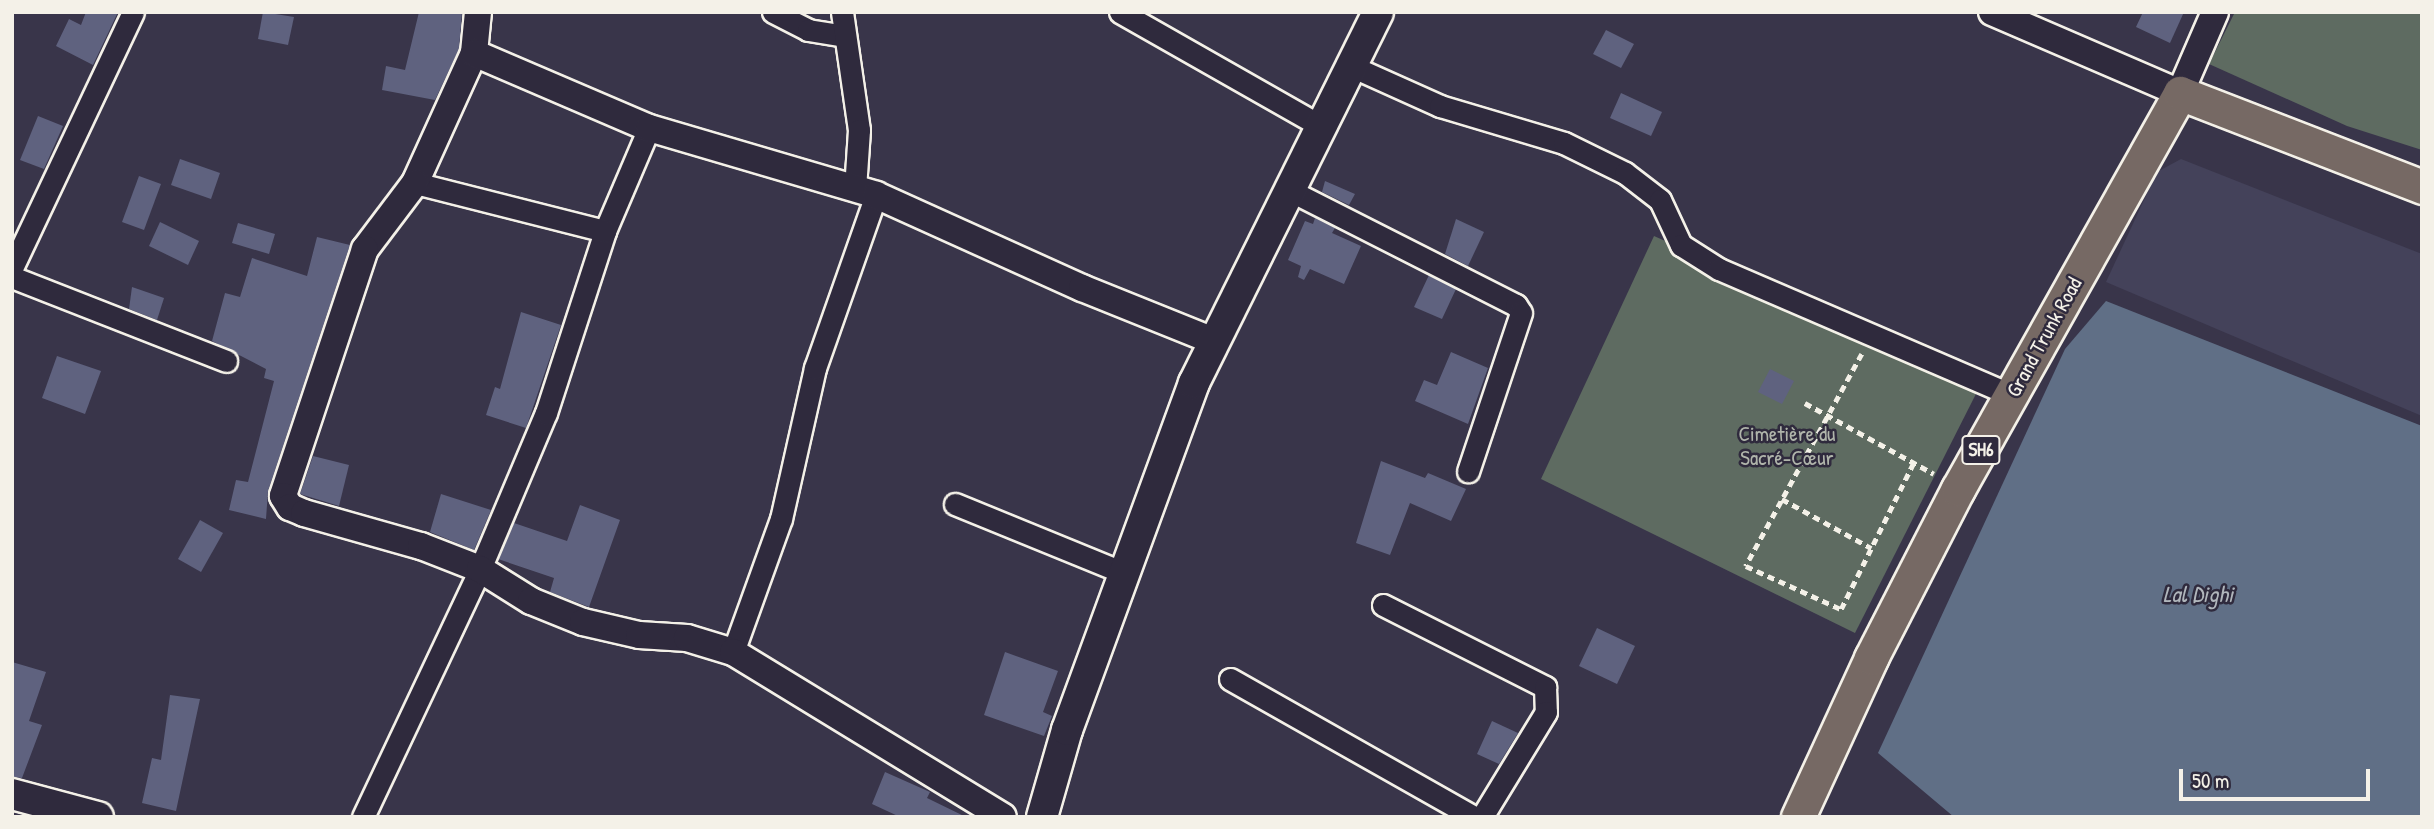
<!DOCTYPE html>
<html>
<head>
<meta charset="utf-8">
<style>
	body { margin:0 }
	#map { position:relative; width:2434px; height:829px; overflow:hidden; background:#39354a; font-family:"Patrick Hand",sans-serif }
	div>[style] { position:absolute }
	.built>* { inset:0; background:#44425a }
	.green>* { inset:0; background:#5e6b61 }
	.water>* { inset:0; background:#606f86 }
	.building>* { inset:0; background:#5f627f }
	.path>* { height:4.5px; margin-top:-2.25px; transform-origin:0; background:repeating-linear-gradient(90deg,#f4f1e8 0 7px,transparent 0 12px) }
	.roads { filter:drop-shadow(2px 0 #f4f1e8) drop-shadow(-2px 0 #f4f1e8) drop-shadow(0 2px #f4f1e8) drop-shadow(0 -2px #f4f1e8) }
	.minor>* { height:21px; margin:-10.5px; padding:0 10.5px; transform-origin:10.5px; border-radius:10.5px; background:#2f2a3d }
	.tertiary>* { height:26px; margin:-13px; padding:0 13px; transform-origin:13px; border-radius:13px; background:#2f2a3d }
	.secondary>* { height:30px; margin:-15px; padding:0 15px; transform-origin:15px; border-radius:15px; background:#2f2a3d }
	.primary>* { height:33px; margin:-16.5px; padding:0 16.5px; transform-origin:16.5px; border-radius:16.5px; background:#766964 }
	span { translate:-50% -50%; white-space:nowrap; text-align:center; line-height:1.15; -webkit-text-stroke:5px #2f2a3d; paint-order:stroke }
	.shield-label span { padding:2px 5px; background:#2f2a3d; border:2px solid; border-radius:5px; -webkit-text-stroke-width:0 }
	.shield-label { font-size:19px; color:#f4f1e8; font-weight:700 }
	.street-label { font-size:21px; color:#f4f1e8 }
	.park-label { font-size:21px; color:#b0b5ab }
	.water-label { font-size:23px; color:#b1b6bc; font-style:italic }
	.frame { position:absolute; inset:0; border:14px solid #f4f1e8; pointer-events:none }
	.scale { position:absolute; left:2179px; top:769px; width:191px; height:32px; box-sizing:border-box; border:4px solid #f4f1e8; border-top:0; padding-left:9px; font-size:21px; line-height:24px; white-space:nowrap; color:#f4f1e8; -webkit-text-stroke:5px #2f2a3d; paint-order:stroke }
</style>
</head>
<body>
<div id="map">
	<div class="built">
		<i style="clip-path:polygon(2181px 159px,2422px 254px,2422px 416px,2106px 282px,2157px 172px)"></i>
	</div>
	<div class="green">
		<i style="clip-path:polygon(2235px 12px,2422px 12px,2422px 150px,2347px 126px,2209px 64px)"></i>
		<i style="clip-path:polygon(1654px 236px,1982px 382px,1855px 633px,1541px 479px)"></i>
	</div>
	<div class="water">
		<i style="clip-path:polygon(2106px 301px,2422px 426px,2422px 817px,1954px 817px,1878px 753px,2065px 349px)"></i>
	</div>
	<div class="building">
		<i style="clip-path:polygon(86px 12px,118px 12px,93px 65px,56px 46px,69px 19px,81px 25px)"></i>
		<i style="clip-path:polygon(263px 12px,294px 17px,288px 45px,258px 39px)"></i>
		<i style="clip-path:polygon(419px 12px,462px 12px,459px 49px,435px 100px,382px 90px,386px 66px,405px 70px)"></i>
		<i style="clip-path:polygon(2143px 12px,2184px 12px,2170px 43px,2136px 27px)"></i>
		<i style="clip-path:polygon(1606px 30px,1634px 44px,1621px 68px,1593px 54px)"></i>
		<i style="clip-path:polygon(1621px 93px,1662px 112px,1651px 136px,1610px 118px)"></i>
		<i style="clip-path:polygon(38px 116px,63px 126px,44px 169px,20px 160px)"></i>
		<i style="clip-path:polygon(180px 159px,220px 173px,211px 199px,171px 185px)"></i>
		<i style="clip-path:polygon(139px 176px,161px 184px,144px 230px,122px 222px)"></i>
		<i style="clip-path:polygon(1325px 181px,1355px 194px,1349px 205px,1322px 192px)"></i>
		<i style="clip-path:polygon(1315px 218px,1335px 228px,1332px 233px,1361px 246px,1344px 284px,1310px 269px,1304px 280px,1298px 277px,1301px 266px,1288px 260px,1305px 221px,1313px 224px)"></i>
		<i style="clip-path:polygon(1456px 219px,1484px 232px,1468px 266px,1445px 254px)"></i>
		<i style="clip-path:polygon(160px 222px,199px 241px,188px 265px,149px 246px)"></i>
		<i style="clip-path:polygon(238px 223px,275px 234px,269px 254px,232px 243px)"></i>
		<i style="clip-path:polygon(317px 237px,350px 245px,268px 491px,266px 519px,229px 510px,236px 480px,248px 482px,274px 381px,264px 378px,266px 369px,212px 341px,225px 293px,240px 297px,252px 258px,307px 276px)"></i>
		<i style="clip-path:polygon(1429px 275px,1456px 289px,1442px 319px,1414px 307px)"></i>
		<i style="clip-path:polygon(132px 287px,164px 298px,157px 320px,129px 309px)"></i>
		<i style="clip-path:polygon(521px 312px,561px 325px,526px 428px,486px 415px,495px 387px,500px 389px)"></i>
		<i style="clip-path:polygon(1451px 352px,1488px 368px,1468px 424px,1415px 401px,1424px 380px,1437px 385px)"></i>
		<i style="clip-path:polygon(57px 356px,101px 371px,85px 414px,42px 398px)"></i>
		<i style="clip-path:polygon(1770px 369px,1794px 381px,1782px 404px,1758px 392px)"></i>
		<i style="clip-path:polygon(313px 456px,349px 465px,339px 506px,300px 494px)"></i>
		<i style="clip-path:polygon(1381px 461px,1425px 478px,1428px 473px,1466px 489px,1451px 521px,1410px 503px,1390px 555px,1356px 543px)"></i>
		<i style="clip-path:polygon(441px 494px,491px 510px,474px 550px,430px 532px)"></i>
		<i style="clip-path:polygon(580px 505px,620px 520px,589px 607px,550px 592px,554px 578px,498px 559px,514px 523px,567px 541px)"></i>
		<i style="clip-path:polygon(200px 520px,223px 533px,201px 572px,178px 559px)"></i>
		<i style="clip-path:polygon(1597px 628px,1635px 646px,1617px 684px,1579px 666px)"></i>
		<i style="clip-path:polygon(1005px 652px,1058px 671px,1043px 712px,1052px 716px,1044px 736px,984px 715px)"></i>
		<i style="clip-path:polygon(12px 662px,46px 672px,29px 721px,42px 725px,22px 778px,12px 777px)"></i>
		<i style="clip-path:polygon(170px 695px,200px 699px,176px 811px,142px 803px,152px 758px,161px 760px)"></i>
		<i style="clip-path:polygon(1492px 721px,1518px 733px,1499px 764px,1477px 754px)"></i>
		<i style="clip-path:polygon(885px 772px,930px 792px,927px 798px,966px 817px,900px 817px,872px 804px)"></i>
	</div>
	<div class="path">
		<i style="left:1862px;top:354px;width:242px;rotate:118.7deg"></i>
		<i style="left:1746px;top:566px;width:104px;rotate:24.4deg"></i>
		<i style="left:1841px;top:609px;width:164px;rotate:-63.6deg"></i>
		<i style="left:1805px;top:403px;width:147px;rotate:28.8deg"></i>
		<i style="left:1782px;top:499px;width:102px;rotate:28.8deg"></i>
	</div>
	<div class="roads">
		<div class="minor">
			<i style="left:773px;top:12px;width:39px;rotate:27deg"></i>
			<i style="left:808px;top:30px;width:37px;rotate:9deg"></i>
			<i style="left:842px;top:12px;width:119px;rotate:81.8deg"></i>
			<i style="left:859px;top:130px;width:58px;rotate:93.9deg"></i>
			<i style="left:1120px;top:12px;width:231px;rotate:29.6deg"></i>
			<i style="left:1351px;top:66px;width:98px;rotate:24.2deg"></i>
			<i style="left:1440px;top:106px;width:129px;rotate:16.6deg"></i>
			<i style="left:1564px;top:143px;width:68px;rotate:26.2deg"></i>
			<i style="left:1625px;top:173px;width:44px;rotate:37.6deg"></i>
			<i style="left:1660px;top:200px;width:50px;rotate:65deg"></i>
			<i style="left:1681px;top:245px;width:45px;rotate:32.3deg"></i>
			<i style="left:1719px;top:269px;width:319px;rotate:23.3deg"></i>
			<i style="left:1289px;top:190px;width:254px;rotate:26.9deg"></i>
			<i style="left:1516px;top:305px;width:9px;rotate:58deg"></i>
			<i style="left:1521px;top:313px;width:167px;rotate:108.5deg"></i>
			<i style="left:605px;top:231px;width:112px;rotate:-66.9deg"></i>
			<i style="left:12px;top:268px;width:283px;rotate:-64.7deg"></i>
			<i style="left:12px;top:277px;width:230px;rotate:21.4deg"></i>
			<i style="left:955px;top:504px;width:183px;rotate:22.2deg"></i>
			<i style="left:1383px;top:605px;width:182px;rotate:26.8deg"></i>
			<i style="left:1545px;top:687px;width:25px;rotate:88deg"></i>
			<i style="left:1546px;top:712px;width:123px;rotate:121.4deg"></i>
			<i style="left:733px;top:652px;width:141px;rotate:-70.2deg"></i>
			<i style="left:781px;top:519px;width:155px;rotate:-77.3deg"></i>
			<i style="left:815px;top:368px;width:183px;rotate:-70.6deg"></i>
			<i style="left:1230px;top:679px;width:280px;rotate:29.5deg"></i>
			<i style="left:363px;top:817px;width:274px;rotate:-64.7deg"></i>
			<i style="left:480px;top:569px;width:169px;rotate:-67.1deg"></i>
			<i style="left:546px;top:413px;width:191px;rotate:-72deg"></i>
			<i style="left:605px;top:231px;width:196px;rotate:-165.8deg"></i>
		</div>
		<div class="tertiary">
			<i style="left:478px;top:12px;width:41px;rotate:95.6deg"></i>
			<i style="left:474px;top:53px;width:143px;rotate:114.4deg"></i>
			<i style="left:415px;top:183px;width:83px;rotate:127.1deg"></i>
			<i style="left:365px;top:249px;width:260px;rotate:108.4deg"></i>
			<i style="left:283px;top:496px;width:13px;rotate:58deg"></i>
			<i style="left:290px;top:507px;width:15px;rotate:23deg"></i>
			<i style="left:304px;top:513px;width:122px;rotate:15.8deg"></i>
			<i style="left:421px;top:546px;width:63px;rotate:21.3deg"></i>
			<i style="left:480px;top:569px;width:60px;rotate:32.1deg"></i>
			<i style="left:531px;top:601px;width:56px;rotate:22deg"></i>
			<i style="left:583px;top:622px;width:57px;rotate:13.1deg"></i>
			<i style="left:639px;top:635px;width:48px;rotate:3.6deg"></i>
			<i style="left:687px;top:638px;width:48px;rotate:16.9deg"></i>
			<i style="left:733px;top:652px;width:316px;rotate:31.4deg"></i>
			<i style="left:1992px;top:12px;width:205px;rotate:23.3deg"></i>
			<i style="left:2180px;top:93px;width:88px;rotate:-66.6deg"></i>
			<i style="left:474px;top:53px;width:190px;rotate:23.2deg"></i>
			<i style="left:649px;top:128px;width:237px;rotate:16.4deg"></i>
			<i style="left:876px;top:195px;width:226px;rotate:24.3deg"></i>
			<i style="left:1082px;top:288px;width:142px;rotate:21.9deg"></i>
		</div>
		<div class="secondary">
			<i style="left:12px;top:794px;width:89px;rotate:15deg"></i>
			<i style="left:1042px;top:817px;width:91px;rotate:-74deg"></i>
			<i style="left:1067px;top:730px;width:370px;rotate:-69.9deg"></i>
			<i style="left:1194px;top:383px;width:414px;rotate:-63.6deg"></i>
		</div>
		<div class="primary">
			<i style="left:1798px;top:817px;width:175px;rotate:-65.3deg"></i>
			<i style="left:1871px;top:658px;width:190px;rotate:-62.8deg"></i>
			<i style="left:1958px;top:489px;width:454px;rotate:-60.7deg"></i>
			<i style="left:2180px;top:93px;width:260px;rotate:21.2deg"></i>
		</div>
	</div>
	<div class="shield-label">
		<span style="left:1981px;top:450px">SH6</span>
	</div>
	<div class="street-label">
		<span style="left:2044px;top:337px;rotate:-61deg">Grand Trunk Road</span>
	</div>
	<div class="park-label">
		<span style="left:1787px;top:446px">Cimetière du<br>Sacré-Cœur</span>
	</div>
	<div class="water-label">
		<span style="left:2198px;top:594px">Lal Dighi</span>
	</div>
	<div class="frame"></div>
	<div class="scale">50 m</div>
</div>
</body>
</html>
